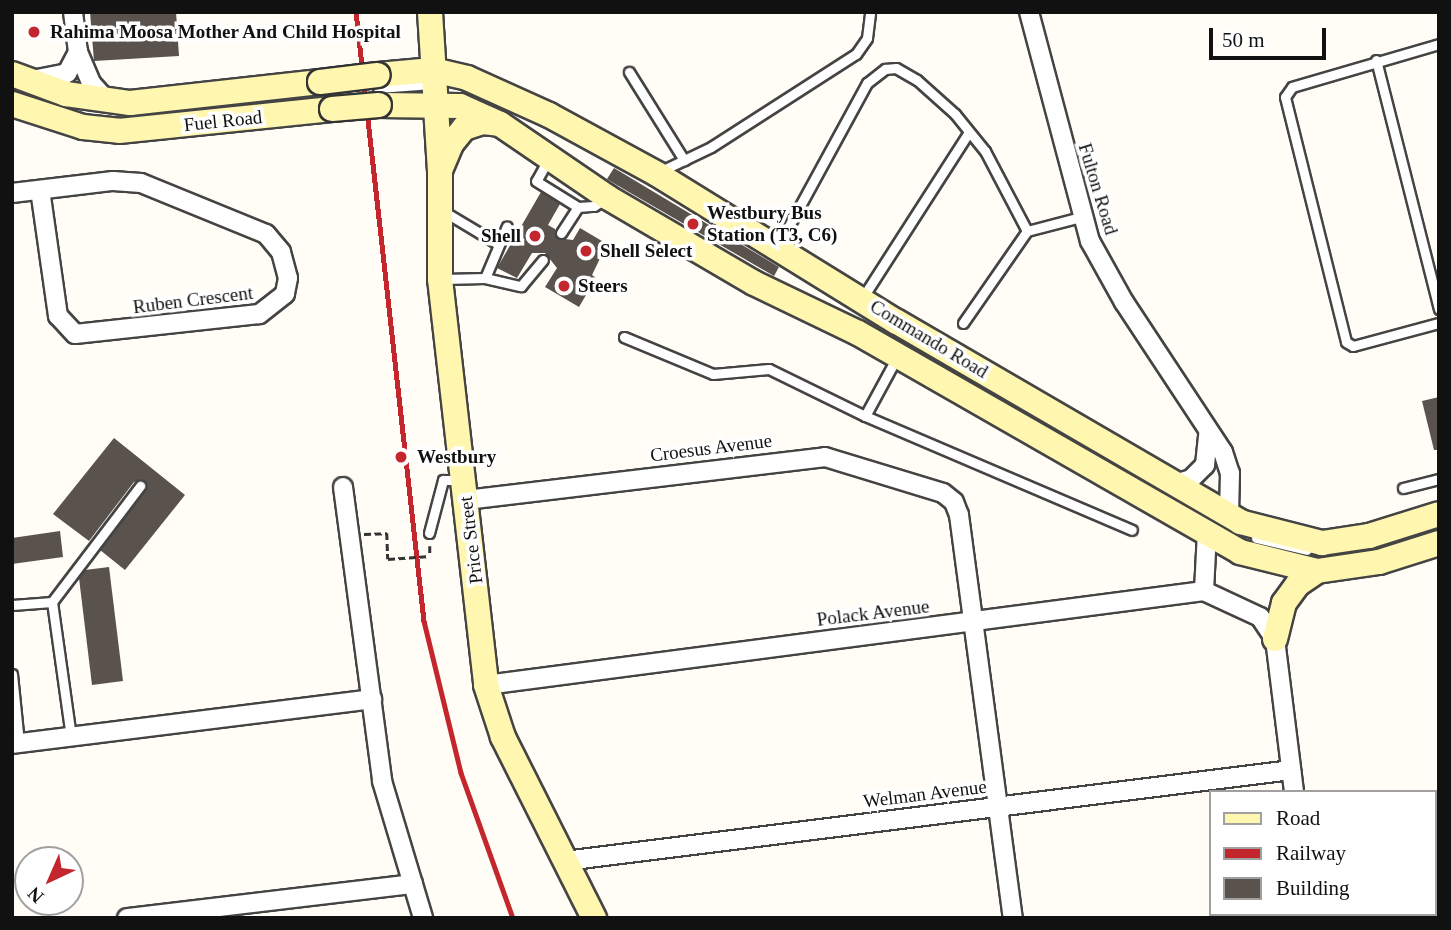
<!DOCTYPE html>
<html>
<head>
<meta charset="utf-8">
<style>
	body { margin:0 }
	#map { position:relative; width:1451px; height:930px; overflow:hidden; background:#fffdf5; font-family:Georgia,serif }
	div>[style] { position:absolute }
	.building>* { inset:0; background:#5a524d }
	.path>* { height:2.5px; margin-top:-1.25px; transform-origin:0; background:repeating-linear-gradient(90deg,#333 0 7px,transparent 0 10.5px) }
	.roads { filter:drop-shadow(2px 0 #444) drop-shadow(-2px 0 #444) drop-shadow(0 2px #444) drop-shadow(0 -2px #444) }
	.lane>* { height:9px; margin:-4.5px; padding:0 4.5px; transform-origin:4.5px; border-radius:4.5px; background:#fff }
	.street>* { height:18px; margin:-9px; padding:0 9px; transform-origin:9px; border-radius:9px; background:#fff }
	.secondary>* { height:24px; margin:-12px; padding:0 12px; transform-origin:12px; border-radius:12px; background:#fff6b0 }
	.rail>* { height:4.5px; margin:-2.25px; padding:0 2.25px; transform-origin:2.25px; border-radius:2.25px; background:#c4262e }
	.path-bridge>* { height:2.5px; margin-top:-1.25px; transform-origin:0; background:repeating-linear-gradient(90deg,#333 0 7px,transparent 0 10.5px) }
	.bridges { filter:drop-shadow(2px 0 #333) drop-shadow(-2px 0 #333) drop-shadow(0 2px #333) drop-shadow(0 -2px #333) }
	.secondary-bridge>* { height:24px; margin:-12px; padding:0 12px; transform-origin:12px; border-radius:12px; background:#fff6b0 }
	.dots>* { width:19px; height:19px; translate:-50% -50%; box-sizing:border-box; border:4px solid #fff; border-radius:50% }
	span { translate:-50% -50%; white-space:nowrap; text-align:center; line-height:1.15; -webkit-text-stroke:7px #fff; paint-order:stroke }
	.poi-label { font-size:19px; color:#111; font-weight:700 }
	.left { translate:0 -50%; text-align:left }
	.right { translate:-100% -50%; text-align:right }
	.street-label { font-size:19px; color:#111 }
	.frame { position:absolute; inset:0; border:14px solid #111; pointer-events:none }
	.legend { position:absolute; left:1209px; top:790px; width:228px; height:126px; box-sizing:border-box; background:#fff; border:2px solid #a0a0a0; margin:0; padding:9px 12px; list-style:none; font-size:21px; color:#111 }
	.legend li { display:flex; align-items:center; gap:14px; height:35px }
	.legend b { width:35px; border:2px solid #a0a0a0 }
	.north { position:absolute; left:14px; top:846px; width:70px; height:70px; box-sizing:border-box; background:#fff; border:2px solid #a0a0a0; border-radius:50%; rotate:224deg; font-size:19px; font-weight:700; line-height:28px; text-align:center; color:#111 }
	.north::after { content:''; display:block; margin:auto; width:24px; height:32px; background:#c4262e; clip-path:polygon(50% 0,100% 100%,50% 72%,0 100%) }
	.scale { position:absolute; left:1209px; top:28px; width:117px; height:32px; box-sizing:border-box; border:4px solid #111; border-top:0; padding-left:9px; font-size:21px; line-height:24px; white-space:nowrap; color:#111; -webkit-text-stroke:5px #fff; paint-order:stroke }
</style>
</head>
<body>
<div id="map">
	<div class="building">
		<i style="clip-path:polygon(90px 12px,176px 12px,179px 56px,94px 61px)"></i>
		<i style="clip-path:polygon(614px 168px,779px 267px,774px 276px,615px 184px,607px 179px)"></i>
		<i style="clip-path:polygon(541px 192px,560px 204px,548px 225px,555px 229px,557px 238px,573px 240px,580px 228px,607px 244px,592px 275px,596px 278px,579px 307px,545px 287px,557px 268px,545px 253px,532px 253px,517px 278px,497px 268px)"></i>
		<i style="clip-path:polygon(1439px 397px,1439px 450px,1434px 450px,1422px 401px)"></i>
		<i style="clip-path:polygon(114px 438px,185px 495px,125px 570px,100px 550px,146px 490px,145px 481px,134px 482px,89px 541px,53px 514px)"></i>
		<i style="clip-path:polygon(60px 531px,63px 557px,12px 564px,12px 538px)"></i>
		<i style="clip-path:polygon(109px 567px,123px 681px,92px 685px,79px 578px,85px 570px)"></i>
	</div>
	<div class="path">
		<i style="left:364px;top:534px;width:23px;rotate:-2deg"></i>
		<i style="left:387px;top:533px;width:26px;rotate:88deg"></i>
		<i style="left:430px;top:546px;width:10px;rotate:90deg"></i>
	</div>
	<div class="roads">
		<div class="lane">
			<i style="left:1439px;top:44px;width:153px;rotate:163.7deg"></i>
			<i style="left:1292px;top:87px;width:12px;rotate:125deg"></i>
			<i style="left:1285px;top:97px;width:252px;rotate:76deg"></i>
			<i style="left:1346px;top:342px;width:8px;rotate:30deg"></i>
			<i style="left:1353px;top:346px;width:89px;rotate:-15deg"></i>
			<i style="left:1376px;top:60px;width:257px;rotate:75.8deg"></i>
			<i style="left:629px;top:72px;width:104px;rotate:58deg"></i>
			<i style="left:378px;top:88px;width:54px;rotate:-4.2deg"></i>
			<i style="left:549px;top:158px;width:26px;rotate:119deg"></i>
			<i style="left:536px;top:181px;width:49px;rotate:31.8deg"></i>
			<i style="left:578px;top:207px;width:16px;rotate:-4deg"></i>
			<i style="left:594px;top:206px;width:12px;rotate:-35deg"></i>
			<i style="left:661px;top:171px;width:55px;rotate:-25.6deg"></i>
			<i style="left:711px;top:147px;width:172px;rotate:-32.7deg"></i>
			<i style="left:856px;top:54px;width:19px;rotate:-55deg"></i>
			<i style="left:867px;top:38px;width:26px;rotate:-83deg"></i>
			<i style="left:443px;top:211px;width:64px;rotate:31deg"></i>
			<i style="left:789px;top:226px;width:163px;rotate:-61.4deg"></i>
			<i style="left:867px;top:83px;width:23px;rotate:-38deg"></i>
			<i style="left:885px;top:69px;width:11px;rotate:-5deg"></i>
			<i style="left:896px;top:68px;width:24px;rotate:30deg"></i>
			<i style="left:917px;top:80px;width:51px;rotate:41.8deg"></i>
			<i style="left:955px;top:114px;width:48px;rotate:51deg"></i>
			<i style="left:985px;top:151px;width:90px;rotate:62.3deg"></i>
			<i style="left:1027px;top:231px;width:56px;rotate:-14.5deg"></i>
			<i style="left:561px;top:233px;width:31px;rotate:-57deg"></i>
			<i style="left:485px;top:278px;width:56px;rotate:-67.1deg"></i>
			<i style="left:443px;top:279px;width:42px;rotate:-1.4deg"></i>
			<i style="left:485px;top:278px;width:37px;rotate:13deg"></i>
			<i style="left:521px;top:286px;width:34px;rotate:-50deg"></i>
			<i style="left:863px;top:297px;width:196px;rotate:-57.3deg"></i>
			<i style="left:963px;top:323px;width:112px;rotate:-55.2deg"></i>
			<i style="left:624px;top:337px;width:96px;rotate:22.6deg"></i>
			<i style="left:713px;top:374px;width:56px;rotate:-5.1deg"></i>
			<i style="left:769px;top:369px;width:107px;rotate:26.1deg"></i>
			<i style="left:865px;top:416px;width:67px;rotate:-61.5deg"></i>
			<i style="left:865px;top:416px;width:290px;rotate:23.1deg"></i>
			<i style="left:1403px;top:488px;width:37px;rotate:-14deg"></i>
			<i style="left:429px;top:533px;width:55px;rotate:-75.2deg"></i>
			<i style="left:443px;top:480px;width:18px"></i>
			<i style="left:1256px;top:538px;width:52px;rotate:13.2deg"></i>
			<i style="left:12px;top:605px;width:40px;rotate:-4.3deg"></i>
			<i style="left:12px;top:674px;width:69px;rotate:84.2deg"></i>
			<i style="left:71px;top:737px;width:136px;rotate:-98deg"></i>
			<i style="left:52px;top:602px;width:146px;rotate:-52.8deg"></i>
		</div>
		<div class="street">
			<i style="left:73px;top:12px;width:40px;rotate:82.9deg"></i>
			<i style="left:78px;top:52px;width:34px;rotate:67deg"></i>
			<i style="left:91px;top:83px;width:24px;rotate:48deg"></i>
			<i style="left:1029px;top:12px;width:237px;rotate:75.1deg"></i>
			<i style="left:1090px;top:241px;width:70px;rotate:60.9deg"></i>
			<i style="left:1124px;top:302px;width:180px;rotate:56.6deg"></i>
			<i style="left:1223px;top:452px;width:22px;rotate:72deg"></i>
			<i style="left:1230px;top:473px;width:41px;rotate:91.4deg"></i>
			<i style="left:37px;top:79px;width:31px;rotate:-11deg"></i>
			<i style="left:67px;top:73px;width:24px;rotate:-62deg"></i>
			<i style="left:12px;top:193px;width:102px;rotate:-6.8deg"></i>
			<i style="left:113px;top:181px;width:28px;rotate:4deg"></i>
			<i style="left:141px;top:183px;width:135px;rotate:22.2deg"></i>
			<i style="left:266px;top:234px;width:23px;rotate:50deg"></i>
			<i style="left:281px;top:252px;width:27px;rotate:75deg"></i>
			<i style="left:288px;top:278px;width:16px;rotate:101deg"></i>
			<i style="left:285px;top:294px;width:33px;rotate:142deg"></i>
			<i style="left:259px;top:314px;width:185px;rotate:173.8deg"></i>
			<i style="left:75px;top:334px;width:25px;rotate:-133deg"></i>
			<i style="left:58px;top:316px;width:127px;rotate:-98.1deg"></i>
			<i style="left:1174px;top:484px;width:18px;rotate:-16deg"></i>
			<i style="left:1191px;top:479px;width:20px;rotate:-45deg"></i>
			<i style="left:1205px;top:465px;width:31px;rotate:-84deg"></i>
			<i style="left:343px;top:487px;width:297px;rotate:82.4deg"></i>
			<i style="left:382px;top:781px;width:143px;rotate:73.3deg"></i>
			<i style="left:466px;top:500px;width:362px;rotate:-6.8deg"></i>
			<i style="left:825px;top:457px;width:123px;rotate:17deg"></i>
			<i style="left:943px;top:493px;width:14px;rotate:39deg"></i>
			<i style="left:954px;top:502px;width:14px;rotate:69deg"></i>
			<i style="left:959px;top:515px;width:407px;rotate:82.4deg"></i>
			<i style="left:1204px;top:591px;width:59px;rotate:-87.1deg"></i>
			<i style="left:486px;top:685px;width:724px;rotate:-7.46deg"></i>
			<i style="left:1204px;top:591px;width:62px;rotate:24.9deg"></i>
			<i style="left:1260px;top:617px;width:27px;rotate:56deg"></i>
			<i style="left:1275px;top:639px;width:154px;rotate:82.9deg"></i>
			<i style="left:12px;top:744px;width:363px;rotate:-7.1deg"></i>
			<i style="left:565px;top:861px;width:732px;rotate:-7.14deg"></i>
			<i style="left:1309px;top:914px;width:4px;rotate:76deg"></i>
			<i style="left:127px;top:918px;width:288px;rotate:-6.8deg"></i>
		</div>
		<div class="secondary">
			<i style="left:430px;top:12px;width:159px;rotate:86.4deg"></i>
			<i style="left:440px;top:171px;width:108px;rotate:90deg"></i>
			<i style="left:440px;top:279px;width:409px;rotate:83.5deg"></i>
			<i style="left:486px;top:685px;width:55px;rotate:71.9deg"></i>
			<i style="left:503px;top:737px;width:203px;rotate:63.3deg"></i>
			<i style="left:12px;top:74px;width:58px;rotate:20.3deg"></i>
			<i style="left:66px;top:94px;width:65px;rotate:8deg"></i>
			<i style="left:130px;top:103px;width:191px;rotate:-6.3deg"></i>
			<i style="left:378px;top:75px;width:55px;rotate:-5.2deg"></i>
			<i style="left:433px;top:70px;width:35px;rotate:13deg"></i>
			<i style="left:467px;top:78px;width:90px;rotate:24.3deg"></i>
			<i style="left:549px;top:115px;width:123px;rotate:28.6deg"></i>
			<i style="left:657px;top:174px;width:282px;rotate:31.7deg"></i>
			<i style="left:897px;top:322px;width:397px;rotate:30.2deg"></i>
			<i style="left:1240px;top:522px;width:85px;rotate:14.4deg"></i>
			<i style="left:1322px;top:543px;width:48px;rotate:-8.5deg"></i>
			<i style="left:1369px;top:536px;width:73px;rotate:-17.4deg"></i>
			<i style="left:12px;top:104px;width:75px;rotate:17.9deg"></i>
			<i style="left:83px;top:127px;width:36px;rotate:6deg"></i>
			<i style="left:119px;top:131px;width:214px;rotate:-5.9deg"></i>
			<i style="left:379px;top:105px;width:81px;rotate:0.7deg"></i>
			<i style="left:460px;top:106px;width:44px;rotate:24.2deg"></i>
			<i style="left:500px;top:124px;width:130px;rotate:34.3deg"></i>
			<i style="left:607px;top:197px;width:170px;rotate:30.3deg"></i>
			<i style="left:754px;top:283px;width:115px;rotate:25.7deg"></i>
			<i style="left:858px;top:333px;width:440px;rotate:29.8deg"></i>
			<i style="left:1240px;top:552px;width:79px;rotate:13.9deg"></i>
			<i style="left:1317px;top:571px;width:63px;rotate:-8.3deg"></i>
			<i style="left:1379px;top:562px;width:63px;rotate:-17.6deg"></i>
			<i style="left:441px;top:168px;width:26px;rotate:-67deg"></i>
			<i style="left:451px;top:144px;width:21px;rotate:-51deg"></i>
			<i style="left:464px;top:128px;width:20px;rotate:-18deg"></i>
			<i style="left:483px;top:122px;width:16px;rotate:7deg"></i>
			<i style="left:1275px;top:639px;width:37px;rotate:-76deg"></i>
			<i style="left:1284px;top:603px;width:24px;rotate:-54deg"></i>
			<i style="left:1298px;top:584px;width:23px;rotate:-34deg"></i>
		</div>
	</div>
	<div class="rail">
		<i style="left:356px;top:12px;width:613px;rotate:83.63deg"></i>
		<i style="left:424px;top:621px;width:156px;rotate:76.3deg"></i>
		<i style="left:461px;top:773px;width:154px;rotate:70.3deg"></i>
	</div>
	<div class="path-bridge">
		<i style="left:388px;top:559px;width:42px;rotate:-4.1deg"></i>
	</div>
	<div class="bridges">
		<div class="secondary-bridge">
			<i style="left:320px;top:82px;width:58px;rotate:-6.9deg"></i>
			<i style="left:332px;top:109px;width:47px;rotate:-4.9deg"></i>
		</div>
	</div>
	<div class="dots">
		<i style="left:34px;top:32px;background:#c4262e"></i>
		<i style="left:693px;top:224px;background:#c4262e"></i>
		<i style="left:535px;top:236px;background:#c4262e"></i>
		<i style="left:586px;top:251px;background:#c4262e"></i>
		<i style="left:564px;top:286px;background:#c4262e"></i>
		<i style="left:401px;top:457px;background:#c4262e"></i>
	</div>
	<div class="poi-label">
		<span class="left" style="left:50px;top:32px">Rahima Moosa Mother And Child Hospital</span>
		<span class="left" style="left:707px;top:224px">Westbury Bus<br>Station (T3, C6)</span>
		<span class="right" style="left:521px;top:236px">Shell</span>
		<span class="left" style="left:600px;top:251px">Shell Select</span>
		<span class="left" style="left:578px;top:286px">Steers</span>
		<span class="left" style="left:417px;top:457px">Westbury</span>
	</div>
	<div class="street-label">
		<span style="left:223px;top:121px;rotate:-6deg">Fuel Road</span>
		<span style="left:1098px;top:189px;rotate:73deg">Fulton Road</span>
		<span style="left:193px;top:300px;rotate:-7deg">Ruben Crescent</span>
		<span style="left:929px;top:339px;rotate:31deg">Commando Road</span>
		<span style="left:711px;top:448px;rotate:-7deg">Croesus Avenue</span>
		<span style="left:471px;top:540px;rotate:-97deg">Price Street</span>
		<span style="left:873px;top:613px;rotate:-7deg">Polack Avenue</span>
		<span style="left:925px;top:794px;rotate:-7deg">Welman Avenue</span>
	</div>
	<div class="frame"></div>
	<ul class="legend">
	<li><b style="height:9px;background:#fff6b0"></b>Road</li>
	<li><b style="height:9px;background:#c4262e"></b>Railway</li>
	<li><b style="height:19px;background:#5a524d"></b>Building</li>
	</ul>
	<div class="north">N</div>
	<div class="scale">50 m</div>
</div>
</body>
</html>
